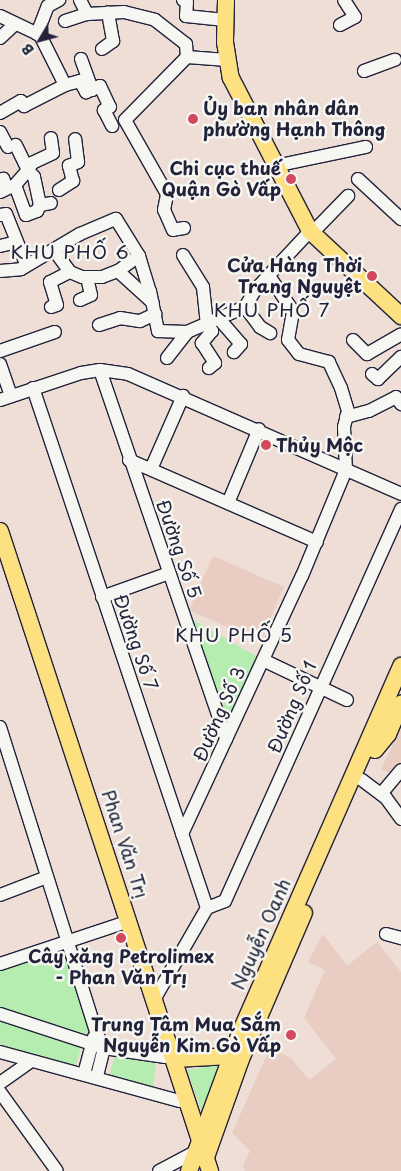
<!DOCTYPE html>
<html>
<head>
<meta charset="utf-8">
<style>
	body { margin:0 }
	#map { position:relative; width:401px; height:1171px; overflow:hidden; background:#eeded6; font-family:"Playpen Sans",sans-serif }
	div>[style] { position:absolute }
	.built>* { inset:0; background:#e9cdc2 }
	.green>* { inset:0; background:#b5edb0 }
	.roads { filter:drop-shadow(1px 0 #22223b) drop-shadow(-1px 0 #22223b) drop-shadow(0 1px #22223b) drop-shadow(0 -1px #22223b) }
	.minor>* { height:12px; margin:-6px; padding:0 6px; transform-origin:6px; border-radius:6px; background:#f6f6f2 }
	.major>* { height:16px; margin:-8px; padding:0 8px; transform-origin:8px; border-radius:8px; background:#fde080 }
	.dots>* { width:14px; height:14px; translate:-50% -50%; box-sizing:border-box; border:2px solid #f6f6f2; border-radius:50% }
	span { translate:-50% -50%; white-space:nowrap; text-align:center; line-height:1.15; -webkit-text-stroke:5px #f6f6f2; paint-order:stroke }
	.poi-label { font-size:18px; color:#22223b; font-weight:700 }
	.left { translate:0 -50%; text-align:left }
	.right { translate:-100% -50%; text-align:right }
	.street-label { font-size:18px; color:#22223b }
	.neighbourhood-label { font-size:19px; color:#22223b; letter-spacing:1px }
	.north { position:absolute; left:15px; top:15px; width:50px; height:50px; -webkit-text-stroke:4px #f6f6f2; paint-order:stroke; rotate:233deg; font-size:14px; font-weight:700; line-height:20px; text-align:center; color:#22223b }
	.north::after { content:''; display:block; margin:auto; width:18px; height:22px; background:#22223b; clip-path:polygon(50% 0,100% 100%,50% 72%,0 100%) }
</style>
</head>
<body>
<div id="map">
	<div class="built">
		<i style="clip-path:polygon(213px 556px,284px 587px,260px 642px,189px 610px)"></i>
		<i style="clip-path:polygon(401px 728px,401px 776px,400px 778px,381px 769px)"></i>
		<i style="clip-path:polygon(323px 934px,347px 966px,377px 942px,401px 972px,401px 1171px,245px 1171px,243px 1165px,250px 1151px,232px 1133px,270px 1048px,291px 1058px,309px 1080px,336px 1059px,304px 1018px,325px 970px,308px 962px)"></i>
	</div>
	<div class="green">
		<i style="clip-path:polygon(183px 614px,263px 660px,226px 739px)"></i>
		<i style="clip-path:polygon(66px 946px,90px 1035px,0 1010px,0 968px)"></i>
		<i style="clip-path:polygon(0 1018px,82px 1045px,75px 1068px,0 1044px)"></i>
		<i style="clip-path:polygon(116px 1053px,156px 1060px,153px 1089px,108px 1078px)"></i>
		<i style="clip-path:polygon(219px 1065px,202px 1113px,187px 1070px)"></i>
	</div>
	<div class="roads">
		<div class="minor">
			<i style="left:80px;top:0;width:16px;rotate:63deg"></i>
			<i style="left:87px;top:14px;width:37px;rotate:-3deg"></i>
			<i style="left:124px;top:12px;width:32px;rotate:14deg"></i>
			<i style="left:155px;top:20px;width:39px;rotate:38deg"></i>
			<i style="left:186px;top:44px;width:13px;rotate:86deg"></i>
			<i style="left:183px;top:0;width:4px;rotate:27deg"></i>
			<i style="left:187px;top:2px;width:14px;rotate:94deg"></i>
			<i style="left:186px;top:16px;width:39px;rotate:6deg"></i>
			<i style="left:0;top:16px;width:44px;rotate:25.4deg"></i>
			<i style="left:40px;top:35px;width:56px;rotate:63.4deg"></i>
			<i style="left:65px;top:85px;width:16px;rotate:-15deg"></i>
			<i style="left:80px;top:81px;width:13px;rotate:61deg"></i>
			<i style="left:86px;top:92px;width:15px;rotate:-23deg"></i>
			<i style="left:100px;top:86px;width:23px;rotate:65deg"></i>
			<i style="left:110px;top:107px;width:7px;rotate:153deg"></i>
			<i style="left:104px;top:110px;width:18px;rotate:63deg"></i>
			<i style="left:65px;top:21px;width:23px;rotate:-18deg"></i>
			<i style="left:340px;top:25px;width:17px;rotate:-28deg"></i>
			<i style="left:355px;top:17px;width:20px;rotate:-123deg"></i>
			<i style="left:37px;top:34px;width:30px;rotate:-69deg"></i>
			<i style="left:48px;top:6px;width:13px;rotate:-29deg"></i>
			<i style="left:0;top:38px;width:19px;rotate:-43deg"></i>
			<i style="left:102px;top:49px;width:14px;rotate:-36deg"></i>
			<i style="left:113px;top:41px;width:29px;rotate:-100deg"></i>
			<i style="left:81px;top:59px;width:33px;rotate:70deg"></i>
			<i style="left:364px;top:71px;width:33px;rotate:-20deg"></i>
			<i style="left:0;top:113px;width:24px;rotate:-30deg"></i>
			<i style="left:21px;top:101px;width:6px;rotate:59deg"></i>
			<i style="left:24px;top:106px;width:46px;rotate:-27.1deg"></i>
			<i style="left:0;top:132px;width:17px;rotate:62deg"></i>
			<i style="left:275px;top:166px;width:93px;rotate:-11.8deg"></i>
			<i style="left:358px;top:179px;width:59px;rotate:42.9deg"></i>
			<i style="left:0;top:181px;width:4px;rotate:-34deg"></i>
			<i style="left:3px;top:179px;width:10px;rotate:66deg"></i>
			<i style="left:15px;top:185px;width:32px;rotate:70deg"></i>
			<i style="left:26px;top:215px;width:12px;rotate:-20deg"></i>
			<i style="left:37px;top:211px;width:7px;rotate:-63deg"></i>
			<i style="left:40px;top:205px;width:11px;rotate:-10deg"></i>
			<i style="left:59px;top:190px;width:17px;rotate:-33deg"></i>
			<i style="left:73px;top:181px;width:16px;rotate:-105deg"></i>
			<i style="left:69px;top:166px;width:10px;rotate:-24deg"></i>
			<i style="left:78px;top:162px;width:23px;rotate:-97deg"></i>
			<i style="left:0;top:192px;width:17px;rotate:-25deg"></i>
			<i style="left:15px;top:185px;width:20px;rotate:-49deg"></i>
			<i style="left:28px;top:170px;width:28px;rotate:-116deg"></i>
			<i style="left:40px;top:205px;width:29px;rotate:-102deg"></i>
			<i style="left:34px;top:177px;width:9px;rotate:-131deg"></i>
			<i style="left:28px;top:170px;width:8px;rotate:-60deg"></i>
			<i style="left:32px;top:163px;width:23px;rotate:-25deg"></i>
			<i style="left:53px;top:153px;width:15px;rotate:-98deg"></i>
			<i style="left:0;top:215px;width:6px;rotate:-9deg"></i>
			<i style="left:6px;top:214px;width:54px;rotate:68.2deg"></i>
			<i style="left:184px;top:228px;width:11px;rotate:170deg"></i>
			<i style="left:173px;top:230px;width:22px;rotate:-114deg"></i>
			<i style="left:164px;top:210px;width:16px;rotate:-79deg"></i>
			<i style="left:167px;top:194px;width:85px;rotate:-119.6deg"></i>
			<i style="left:125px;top:120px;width:88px;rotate:-45.5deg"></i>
			<i style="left:187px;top:57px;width:40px;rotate:4.3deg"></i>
			<i style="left:312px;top:233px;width:52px;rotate:-45.8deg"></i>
			<i style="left:0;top:246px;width:17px;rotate:-13deg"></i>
			<i style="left:54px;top:250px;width:27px;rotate:54deg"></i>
			<i style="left:183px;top:255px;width:38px;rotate:58deg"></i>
			<i style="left:203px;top:287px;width:38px;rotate:84deg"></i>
			<i style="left:207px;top:325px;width:8px;rotate:50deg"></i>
			<i style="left:212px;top:331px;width:16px;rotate:130deg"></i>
			<i style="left:202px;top:343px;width:24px;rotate:57deg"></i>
			<i style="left:215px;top:363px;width:8px;rotate:140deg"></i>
			<i style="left:0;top:271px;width:21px;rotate:-5deg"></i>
			<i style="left:21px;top:269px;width:69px;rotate:-30.7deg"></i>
			<i style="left:80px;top:234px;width:39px;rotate:-23deg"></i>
			<i style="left:116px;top:219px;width:44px;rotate:58.1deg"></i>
			<i style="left:139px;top:256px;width:37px;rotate:73deg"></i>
			<i style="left:150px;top:291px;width:41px;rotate:78.7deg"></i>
			<i style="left:158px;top:331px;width:29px;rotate:2deg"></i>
			<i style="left:187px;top:332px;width:63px;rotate:-23.3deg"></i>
			<i style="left:245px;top:307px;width:21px;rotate:-59deg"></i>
			<i style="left:256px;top:289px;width:79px;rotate:-47deg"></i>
			<i style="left:118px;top:271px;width:47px;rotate:42.4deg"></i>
			<i style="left:80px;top:300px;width:12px;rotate:-24deg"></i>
			<i style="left:91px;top:295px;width:18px;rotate:-103deg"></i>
			<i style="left:51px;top:307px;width:6px;rotate:-18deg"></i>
			<i style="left:57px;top:305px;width:24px;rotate:-107deg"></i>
			<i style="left:50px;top:282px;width:22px;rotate:-27deg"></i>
			<i style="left:70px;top:272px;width:13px;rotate:23deg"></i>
			<i style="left:82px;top:277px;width:20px"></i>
			<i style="left:102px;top:277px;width:17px;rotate:-21deg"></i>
			<i style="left:118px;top:271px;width:26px;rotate:-36deg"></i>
			<i style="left:245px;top:307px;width:25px;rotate:53deg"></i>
			<i style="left:260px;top:327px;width:12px;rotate:31deg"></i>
			<i style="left:220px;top:320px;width:32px;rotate:49deg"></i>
			<i style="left:241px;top:344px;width:11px;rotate:131deg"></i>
			<i style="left:99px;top:325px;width:22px;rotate:-18deg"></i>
			<i style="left:120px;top:318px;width:20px;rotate:9deg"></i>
			<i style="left:140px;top:321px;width:17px;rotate:-25deg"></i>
			<i style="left:353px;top:340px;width:20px;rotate:45deg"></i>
			<i style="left:367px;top:354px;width:39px;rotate:-30deg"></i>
			<i style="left:0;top:351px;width:58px;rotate:-19.1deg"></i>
			<i style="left:167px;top:358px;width:33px;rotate:-52deg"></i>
			<i style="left:0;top:364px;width:34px;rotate:71deg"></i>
			<i style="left:100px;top:370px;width:390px;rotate:71.1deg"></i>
			<i style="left:372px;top:374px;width:8px;rotate:40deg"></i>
			<i style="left:378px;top:379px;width:32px;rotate:-44deg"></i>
			<i style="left:33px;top:388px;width:548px;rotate:71.5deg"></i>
			<i style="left:0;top:400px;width:85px;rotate:-18.4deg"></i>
			<i style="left:81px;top:373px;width:19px;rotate:-9deg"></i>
			<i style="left:100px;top:370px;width:28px;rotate:8deg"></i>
			<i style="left:128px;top:374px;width:298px;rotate:23.7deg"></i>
			<i style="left:346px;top:417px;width:24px;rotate:-15deg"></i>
			<i style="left:369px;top:411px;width:30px;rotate:-27deg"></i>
			<i style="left:396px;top:397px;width:9px;rotate:54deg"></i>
			<i style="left:129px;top:460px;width:205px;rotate:23.6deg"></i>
			<i style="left:151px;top:469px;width:80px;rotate:-66.3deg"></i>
			<i style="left:228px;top:503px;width:80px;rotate:-67.3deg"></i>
			<i style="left:102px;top:597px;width:71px;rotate:-19.7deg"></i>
			<i style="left:263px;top:660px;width:93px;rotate:25.5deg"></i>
			<i style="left:0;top:727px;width:320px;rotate:72.5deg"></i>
			<i style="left:96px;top:1032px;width:18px;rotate:63deg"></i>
			<i style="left:104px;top:1048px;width:30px;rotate:104deg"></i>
			<i style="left:362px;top:780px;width:30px;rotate:37deg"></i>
			<i style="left:386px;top:798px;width:26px;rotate:54deg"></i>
			<i style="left:381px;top:794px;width:31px;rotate:-50deg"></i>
			<i style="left:182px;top:834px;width:285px;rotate:-65.1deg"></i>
			<i style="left:302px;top:576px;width:115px;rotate:-67.5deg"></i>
			<i style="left:346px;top:470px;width:43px;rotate:-92.7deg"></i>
			<i style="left:344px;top:427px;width:16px;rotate:-76deg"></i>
			<i style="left:348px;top:411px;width:24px;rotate:-107deg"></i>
			<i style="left:341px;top:388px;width:29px;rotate:-115deg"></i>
			<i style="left:329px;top:362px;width:31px;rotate:-165deg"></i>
			<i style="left:299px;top:354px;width:18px;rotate:-128deg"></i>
			<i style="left:288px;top:340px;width:29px;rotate:-80deg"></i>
			<i style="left:293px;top:311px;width:42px;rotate:-124.4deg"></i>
			<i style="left:0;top:895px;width:50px;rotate:-21deg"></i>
			<i style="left:207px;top:908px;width:19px;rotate:-21deg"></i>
			<i style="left:225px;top:901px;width:430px;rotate:-65.8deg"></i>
			<i style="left:386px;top:934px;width:16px;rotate:15deg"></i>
			<i style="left:0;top:964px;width:136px;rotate:-18.4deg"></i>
			<i style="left:155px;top:998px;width:104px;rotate:-60deg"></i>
			<i style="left:0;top:1014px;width:109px;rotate:18.1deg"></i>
			<i style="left:104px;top:1048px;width:62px;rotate:8.4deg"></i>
			<i style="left:0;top:1052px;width:186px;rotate:15.3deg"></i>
			<i style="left:84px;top:1074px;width:38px;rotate:-75deg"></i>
			<i style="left:0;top:1083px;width:38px;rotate:-35deg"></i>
			<i style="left:0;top:1092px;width:97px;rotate:54.2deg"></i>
			<i style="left:159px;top:1171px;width:41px;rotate:-27.8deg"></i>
		</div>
		<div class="major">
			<i style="left:226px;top:0;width:42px;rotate:91.4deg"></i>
			<i style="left:225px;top:42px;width:36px;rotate:81deg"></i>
			<i style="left:231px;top:78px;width:172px;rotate:62.7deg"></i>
			<i style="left:310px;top:231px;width:125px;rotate:43deg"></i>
			<i style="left:0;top:531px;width:674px;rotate:71.83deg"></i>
			<i style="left:375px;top:750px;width:21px;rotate:-51deg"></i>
			<i style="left:388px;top:734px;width:33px;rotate:-67deg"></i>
			<i style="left:176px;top:1059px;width:54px;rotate:-3.2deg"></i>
			<i style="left:205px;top:1160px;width:107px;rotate:-70.4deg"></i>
			<i style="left:241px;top:1059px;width:159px;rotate:-66.7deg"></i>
			<i style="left:189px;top:1171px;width:147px;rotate:-69.7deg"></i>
			<i style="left:240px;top:1033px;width:401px;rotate:-66.3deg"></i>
		</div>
	</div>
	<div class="dots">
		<i style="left:193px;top:119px;background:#d1495b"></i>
		<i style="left:291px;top:179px;background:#d1495b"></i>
		<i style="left:372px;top:276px;background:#d1495b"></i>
		<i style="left:266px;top:445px;background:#d1495b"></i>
		<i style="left:121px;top:938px;background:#d1495b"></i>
		<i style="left:291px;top:1035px;background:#d1495b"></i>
	</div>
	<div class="poi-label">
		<span class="left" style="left:203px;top:119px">Ủy ban nhân dân<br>phường Hạnh Thông</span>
		<span class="right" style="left:281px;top:179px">Chi cục thuế<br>Quận Gò Vấp</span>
		<span class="right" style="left:362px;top:276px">Cửa Hàng Thời<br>Trang Nguyệt</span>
		<span class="left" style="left:276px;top:445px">Thủy Mộc</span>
		<span style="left:121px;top:967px">Cây xăng Petrolimex<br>- Phan Văn Trị</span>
		<span class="right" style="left:281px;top:1035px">Trung Tâm Mua Sắm<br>Nguyễn Kim Gò Vấp</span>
	</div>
	<div class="street-label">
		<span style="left:179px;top:549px;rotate:71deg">Đường Số 5</span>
		<span style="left:136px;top:642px;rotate:71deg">Đường Số 7</span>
		<span style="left:292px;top:707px;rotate:-67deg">Đường Số 1</span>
		<span style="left:219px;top:714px;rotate:-66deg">Đường Số 3</span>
		<span style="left:125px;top:844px;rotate:72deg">Phan Văn Trị</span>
		<span style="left:261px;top:934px;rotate:-66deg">Nguyễn Oanh</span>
	</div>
	<div class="neighbourhood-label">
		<span style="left:70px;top:252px">KHU PHỐ 6</span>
		<span style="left:272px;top:310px">KHU PHỐ 7</span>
		<span style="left:234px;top:635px">KHU PHỐ 5</span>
	</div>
	<div class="north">B</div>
</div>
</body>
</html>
